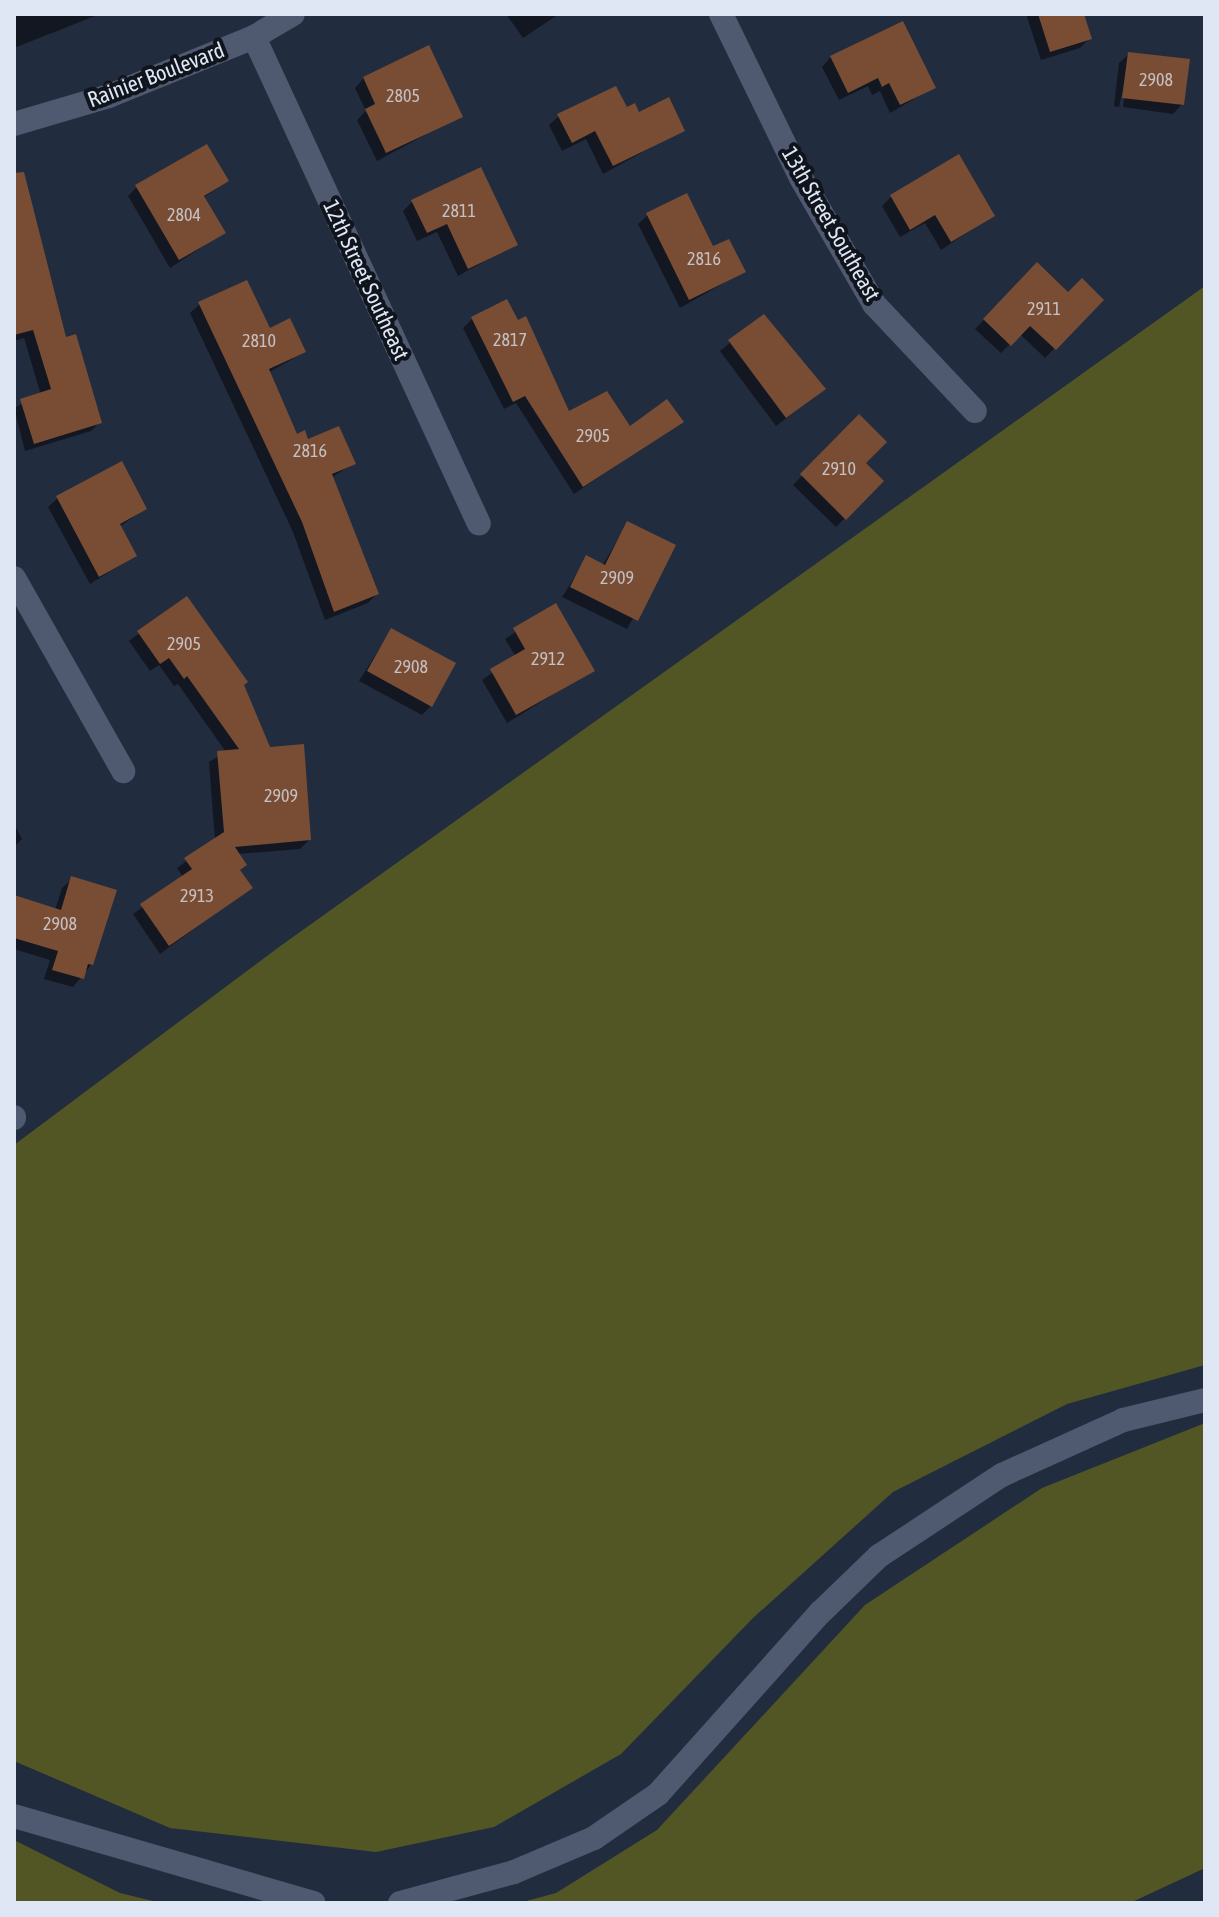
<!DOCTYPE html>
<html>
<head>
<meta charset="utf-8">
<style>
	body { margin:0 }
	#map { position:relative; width:1219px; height:1917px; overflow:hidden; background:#222c3f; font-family:"Asap Condensed",sans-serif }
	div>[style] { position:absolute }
	.forest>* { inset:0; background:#525625 }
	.shadow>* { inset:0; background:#0007 }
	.building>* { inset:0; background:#784d33 }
	.minor>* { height:24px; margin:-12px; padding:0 12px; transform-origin:12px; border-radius:12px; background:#4f596f }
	span { translate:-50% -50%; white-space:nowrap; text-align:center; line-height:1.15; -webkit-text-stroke:8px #10141d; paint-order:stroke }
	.number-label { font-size:18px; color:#c6c0c4 }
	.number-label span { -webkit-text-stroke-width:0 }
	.street-label { font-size:22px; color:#e0e7f4 }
	.frame { position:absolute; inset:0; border:16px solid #e0e7f4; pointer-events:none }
</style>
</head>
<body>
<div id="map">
	<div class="forest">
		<i style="clip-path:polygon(1205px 286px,1205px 1365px,1067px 1404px,893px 1492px,753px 1618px,621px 1754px,494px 1827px,376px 1852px,170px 1828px,14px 1761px,14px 1145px,279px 947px)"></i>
		<i style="clip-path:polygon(1205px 1423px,1205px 1868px,1130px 1903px,519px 1903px,556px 1893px,657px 1830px,865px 1605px,1042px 1488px)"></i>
		<i style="clip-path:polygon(14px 1840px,120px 1893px,161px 1903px,14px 1903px)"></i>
	</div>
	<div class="shadow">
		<i style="clip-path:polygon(14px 14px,100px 14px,14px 48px)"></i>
		<i style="clip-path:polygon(506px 14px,559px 14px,523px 38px)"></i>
		<i style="clip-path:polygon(1026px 14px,1082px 14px,1090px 38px,1080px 48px,1041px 60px)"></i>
		<i style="clip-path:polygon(1129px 54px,1182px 104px,1173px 114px,1123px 107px,1129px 61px,1119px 107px,1114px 106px,1119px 63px)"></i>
		<i style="clip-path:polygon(831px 57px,933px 88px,890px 113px,880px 91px,872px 95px,868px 86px,839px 100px,822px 67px)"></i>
		<i style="clip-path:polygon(364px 78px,460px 116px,377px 161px,357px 120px,366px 111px,355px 88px)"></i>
		<i style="clip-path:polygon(626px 110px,683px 130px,603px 174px,586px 139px,562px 151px,549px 125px,559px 116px)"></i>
		<i style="clip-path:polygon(227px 181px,203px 198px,223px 233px,170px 268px,128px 196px,137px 187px)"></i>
		<i style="clip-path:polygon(891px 197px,992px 216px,941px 250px,925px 223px,900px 237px,882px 206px)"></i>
		<i style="clip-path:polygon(412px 202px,516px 244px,458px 276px,437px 232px,417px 241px,403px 211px)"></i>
		<i style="clip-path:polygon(648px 215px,712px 249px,743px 272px,680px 308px,638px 224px)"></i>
		<i style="clip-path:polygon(14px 220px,100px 422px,91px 431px,25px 451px,14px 408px,41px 395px,24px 338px,14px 341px)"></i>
		<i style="clip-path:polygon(1037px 265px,1068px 295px,1101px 300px,1045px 358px,1020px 334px,1001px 353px,975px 329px)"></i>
		<i style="clip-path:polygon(200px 304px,269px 330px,304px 352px,268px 373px,296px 436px,354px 463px,331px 478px,377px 594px,368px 603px,325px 620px,293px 532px,190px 313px)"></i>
		<i style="clip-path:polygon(763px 316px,814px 397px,776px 426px,720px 351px)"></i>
		<i style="clip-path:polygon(472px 319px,568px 414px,629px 429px,681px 421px,574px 494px,516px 403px,504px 409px,463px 328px)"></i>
		<i style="clip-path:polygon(859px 417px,863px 463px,882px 481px,836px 527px,793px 485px)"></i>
		<i style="clip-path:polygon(58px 498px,145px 509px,119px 527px,135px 556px,90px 584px,48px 507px)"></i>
		<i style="clip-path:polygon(628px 523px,673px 546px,627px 629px,562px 597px,587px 558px,602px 566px)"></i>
		<i style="clip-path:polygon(186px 598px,242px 686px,309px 840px,300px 849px,237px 854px,238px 871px,250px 888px,160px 954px,133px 914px,183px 877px,177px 868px,215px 840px,209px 762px,226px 752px,178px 684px,174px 686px,159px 665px,150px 671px,129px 641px)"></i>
		<i style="clip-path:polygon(555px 606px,592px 670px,507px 723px,482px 680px,516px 657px,505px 639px)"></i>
		<i style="clip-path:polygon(391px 630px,431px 706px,422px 715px,359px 681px)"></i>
		<i style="clip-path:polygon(14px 824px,22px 839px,14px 847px)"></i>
		<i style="clip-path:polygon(72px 879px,92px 964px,73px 987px,44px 979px,50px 960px,14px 949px,14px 901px,55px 910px,62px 888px)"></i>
	</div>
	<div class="building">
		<i style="clip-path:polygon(1038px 14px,1084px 14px,1092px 39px,1050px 52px)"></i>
		<i style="clip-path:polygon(903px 21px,936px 88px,900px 105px,889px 83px,882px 87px,878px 78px,848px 93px,830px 56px)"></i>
		<i style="clip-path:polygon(429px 45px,463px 117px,386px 153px,365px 109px,375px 104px,363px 77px)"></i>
		<i style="clip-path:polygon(1128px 52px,1190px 59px,1184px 105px,1122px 98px)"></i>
		<i style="clip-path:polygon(616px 86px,627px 107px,635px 103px,639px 112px,669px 97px,685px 131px,613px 166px,595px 131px,572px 143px,557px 114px)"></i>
		<i style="clip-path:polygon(207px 144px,229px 181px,204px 196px,226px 233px,179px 260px,135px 185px)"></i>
		<i style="clip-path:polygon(959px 154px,995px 216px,951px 242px,935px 215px,910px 230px,890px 195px)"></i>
		<i style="clip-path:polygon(481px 167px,518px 245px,468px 269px,447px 224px,427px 233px,411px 200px)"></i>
		<i style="clip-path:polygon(24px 172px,66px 337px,76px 334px,102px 423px,34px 444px,20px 399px,51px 389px,33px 330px,14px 335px,14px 173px)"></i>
		<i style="clip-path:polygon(687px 193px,713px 246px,729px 239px,746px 272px,689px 300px,646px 213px)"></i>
		<i style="clip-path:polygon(1037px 262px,1068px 292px,1082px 278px,1104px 300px,1056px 350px,1030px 326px,1011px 346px,983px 319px)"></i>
		<i style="clip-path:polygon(247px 280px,270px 328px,290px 318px,306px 352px,269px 369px,297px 434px,305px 430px,308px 439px,339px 426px,356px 464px,332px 474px,379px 594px,334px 612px,302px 522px,198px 302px)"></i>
		<i style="clip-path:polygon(507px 299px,518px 320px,526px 316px,569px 411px,607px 391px,630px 426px,667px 399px,684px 422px,583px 487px,525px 396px,513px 402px,471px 317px)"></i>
		<i style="clip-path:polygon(764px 314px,826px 389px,786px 418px,728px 340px)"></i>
		<i style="clip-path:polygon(859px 414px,887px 442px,866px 463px,884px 481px,846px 520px,800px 474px)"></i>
		<i style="clip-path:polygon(122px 461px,147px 509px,120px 524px,137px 556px,99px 577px,56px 496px)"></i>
		<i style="clip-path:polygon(627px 521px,676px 545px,638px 621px,570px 587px,586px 555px,605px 565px)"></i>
		<i style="clip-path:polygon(187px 596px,248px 682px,244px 685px,270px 747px,304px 744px,311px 840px,235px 847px,247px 865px,240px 870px,253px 888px,169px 946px,140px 904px,192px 869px,184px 858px,224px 832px,217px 751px,239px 749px,187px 676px,184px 679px,169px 658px,160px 664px,137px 631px)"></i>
		<i style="clip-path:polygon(556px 603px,595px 671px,516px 715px,490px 669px,525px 649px,513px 628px)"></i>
		<i style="clip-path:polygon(391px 628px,456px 663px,432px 707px,367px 671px)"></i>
		<i style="clip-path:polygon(71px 876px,117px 890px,93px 965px,88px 964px,84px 979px,52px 970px,58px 951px,14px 938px,14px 895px,61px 910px)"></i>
	</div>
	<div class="minor">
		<i style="left:721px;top:14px;width:182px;rotate:64deg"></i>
		<i style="left:801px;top:178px;width:146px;rotate:59.9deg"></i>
		<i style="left:874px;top:304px;width:147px;rotate:46.7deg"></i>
		<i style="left:254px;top:37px;width:536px;rotate:65.2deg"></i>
		<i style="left:14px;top:124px;width:99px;rotate:-16.4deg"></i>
		<i style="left:109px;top:96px;width:157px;rotate:-22.1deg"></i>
		<i style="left:254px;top:37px;width:45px;rotate:-30.5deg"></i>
		<i style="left:14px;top:578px;width:222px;rotate:60.5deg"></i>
		<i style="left:14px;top:1117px;width:1px;rotate:90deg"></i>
		<i style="left:14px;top:1816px;width:312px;rotate:16.2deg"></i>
		<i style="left:400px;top:1903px;width:118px;rotate:-15.2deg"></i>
		<i style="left:514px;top:1872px;width:87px;rotate:-23deg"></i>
		<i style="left:594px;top:1838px;width:78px;rotate:-34.5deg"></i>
		<i style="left:658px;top:1794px;width:244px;rotate:-48.2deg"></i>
		<i style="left:821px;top:1612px;width:81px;rotate:-44deg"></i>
		<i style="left:879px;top:1556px;width:147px;rotate:-33.4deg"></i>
		<i style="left:1002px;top:1475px;width:133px;rotate:-24.4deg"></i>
		<i style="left:1123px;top:1420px;width:84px;rotate:-13.7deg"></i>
	</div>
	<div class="number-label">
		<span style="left:1156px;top:80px">2908</span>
		<span style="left:403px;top:96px">2805</span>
		<span style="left:459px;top:211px">2811</span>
		<span style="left:184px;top:215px">2804</span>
		<span style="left:704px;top:259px">2816</span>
		<span style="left:1044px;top:309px">2911</span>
		<span style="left:510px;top:340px">2817</span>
		<span style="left:259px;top:341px">2810</span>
		<span style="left:593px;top:436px">2905</span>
		<span style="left:310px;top:451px">2816</span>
		<span style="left:839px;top:469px">2910</span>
		<span style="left:617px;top:578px">2909</span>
		<span style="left:184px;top:644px">2905</span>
		<span style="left:548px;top:659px">2912</span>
		<span style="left:411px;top:667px">2908</span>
		<span style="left:281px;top:796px">2909</span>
		<span style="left:197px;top:896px">2913</span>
		<span style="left:60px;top:924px">2908</span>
	</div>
	<div class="street-label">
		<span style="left:156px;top:75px;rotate:-21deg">Rainier Boulevard</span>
		<span style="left:831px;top:224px;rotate:60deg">13th Street Southeast</span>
		<span style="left:366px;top:280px;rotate:65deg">12th Street Southeast</span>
	</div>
	<div class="frame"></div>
</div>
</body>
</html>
